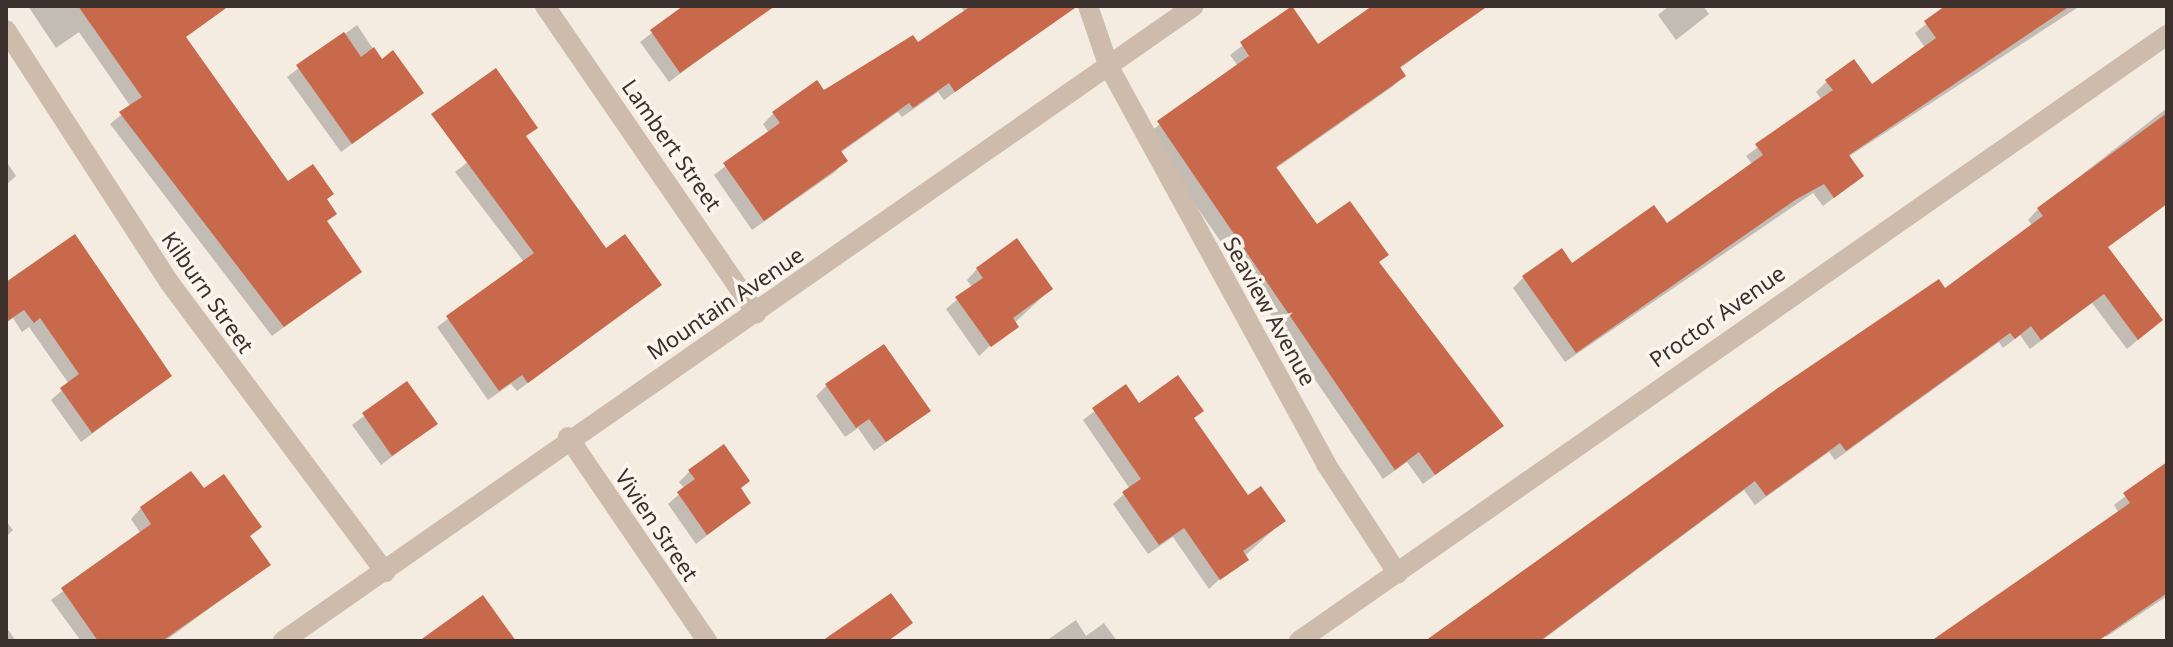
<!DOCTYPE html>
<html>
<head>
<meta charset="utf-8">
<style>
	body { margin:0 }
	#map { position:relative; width:2173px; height:647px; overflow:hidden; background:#f4ebe1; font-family:"Noto Sans",sans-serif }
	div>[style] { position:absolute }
	.shadow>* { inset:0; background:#0003 }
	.building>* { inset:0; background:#c8694b }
	.minor>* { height:20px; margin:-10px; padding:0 10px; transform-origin:10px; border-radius:10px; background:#cdbbac }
	.tertiary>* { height:20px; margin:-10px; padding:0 10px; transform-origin:10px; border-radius:10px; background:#cdbbac }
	span { translate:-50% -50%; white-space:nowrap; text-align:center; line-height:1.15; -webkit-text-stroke:7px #fbf5ee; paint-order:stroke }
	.street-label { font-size:22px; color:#3b302b }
	.frame { position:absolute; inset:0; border:8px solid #3b302b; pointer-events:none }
</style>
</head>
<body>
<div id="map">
	<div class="shadow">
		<i style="clip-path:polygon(28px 6px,185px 6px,199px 25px,184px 38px,288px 184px,325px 200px,325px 222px,360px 271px,272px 336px,110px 124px,131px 107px,79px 32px,56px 48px)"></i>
		<i style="clip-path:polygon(687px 6px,748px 6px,756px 17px,669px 82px,640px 42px)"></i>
		<i style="clip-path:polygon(960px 6px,1048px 6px,1057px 18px,944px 100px,938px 92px,902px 117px,898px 112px,840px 153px,845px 161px,835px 172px,752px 230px,714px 175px,769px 133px,763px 124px,773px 114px,918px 45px,965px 12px)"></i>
		<i style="clip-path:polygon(1376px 6px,1483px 6px,1399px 69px,1403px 76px,1392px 87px,1275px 169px,1316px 227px,1386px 255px,1378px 263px,1502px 425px,1423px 484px,1407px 462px,1383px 479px,1147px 134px,1238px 66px,1230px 55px,1291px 9px,1318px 47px)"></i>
		<i style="clip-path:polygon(1669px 6px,1703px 6px,1709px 14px,1676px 40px,1658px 15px)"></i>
		<i style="clip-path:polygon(1949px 6px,2080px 6px,1848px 157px,1862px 176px,1823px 206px,1813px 193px,1565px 362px,1513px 288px,1523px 278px,1561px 251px,1572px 266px,1666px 226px,1753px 165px,1746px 156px,1822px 100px,1816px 92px,1827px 81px,1871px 87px,1925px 48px,1915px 33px)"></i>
		<i style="clip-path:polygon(357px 25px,382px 62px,421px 93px,341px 152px,287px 77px)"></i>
		<i style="clip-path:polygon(2167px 108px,2167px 195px,2107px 248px,2161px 320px,2127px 349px,2092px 303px,2030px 349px,2020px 335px,2003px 348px,1999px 342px,1835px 460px,1829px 452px,1755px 505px,1744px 490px,1541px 641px,1430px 641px,1945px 291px,2033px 226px,2028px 220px,2038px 209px)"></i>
		<i style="clip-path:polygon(516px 125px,605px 250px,659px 285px,517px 391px,511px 384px,488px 400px,437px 327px,524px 262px,455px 172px)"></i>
		<i style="clip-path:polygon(6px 161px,16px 176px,6px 185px)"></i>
		<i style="clip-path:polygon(977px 269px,1051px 289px,979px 356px,946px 309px,972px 287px,967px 280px)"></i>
		<i style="clip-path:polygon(6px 285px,170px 376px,81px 442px,51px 400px,69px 384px,29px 327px,22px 332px,13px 318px,6px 323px)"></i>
		<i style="clip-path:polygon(407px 384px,435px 424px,381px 465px,352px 425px)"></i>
		<i style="clip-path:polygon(826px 386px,929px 411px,874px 451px,858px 428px,845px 437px,816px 396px)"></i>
		<i style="clip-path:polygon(1126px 387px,1139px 406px,1192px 419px,1247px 498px,1283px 521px,1209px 589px,1173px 537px,1148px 554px,1113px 504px,1130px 489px,1083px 420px)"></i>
		<i style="clip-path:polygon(2167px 464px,2167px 596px,2106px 637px,2098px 625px,2076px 641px,1938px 641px,2119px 513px,2114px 505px)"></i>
		<i style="clip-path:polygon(689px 472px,739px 489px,749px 503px,696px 544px,668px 504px,685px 489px,679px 482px)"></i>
		<i style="clip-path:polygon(203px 491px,259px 527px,249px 537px,268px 565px,165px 641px,81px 641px,51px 600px,141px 534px,131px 519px,141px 508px)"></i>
		<i style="clip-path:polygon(6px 521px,13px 530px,6px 537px)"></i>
		<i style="clip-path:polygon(1076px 620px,1086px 636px,1104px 623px,1117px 641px,1046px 641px)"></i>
		<i style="clip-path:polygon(6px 627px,16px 641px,6px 641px)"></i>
	</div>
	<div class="building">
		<i style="clip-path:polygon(78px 6px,229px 6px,186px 37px,288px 181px,313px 164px,334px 194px,327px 199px,337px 214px,327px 221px,362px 272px,284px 327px,119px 112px,142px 97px)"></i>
		<i style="clip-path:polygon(683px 6px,775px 6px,680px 73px,650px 30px)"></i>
		<i style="clip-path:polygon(971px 6px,1075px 8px,955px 92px,949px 83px,913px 108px,909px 103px,841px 151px,848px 161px,764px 221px,723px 163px,780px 123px,772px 112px,817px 80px,824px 90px,913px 35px,918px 42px)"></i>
		<i style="clip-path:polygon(1292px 6px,1318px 44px,1372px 6px,1488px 6px,1400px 67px,1406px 76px,1276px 167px,1317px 224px,1350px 201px,1389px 255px,1379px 262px,1504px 426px,1435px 475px,1419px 452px,1395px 470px,1157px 121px,1249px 56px,1240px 42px)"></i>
		<i style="clip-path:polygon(1945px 6px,2070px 6px,1849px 155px,1864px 176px,1834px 198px,1824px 184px,1795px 200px,1576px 353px,1522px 276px,1562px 248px,1572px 263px,1654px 205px,1667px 223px,1763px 155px,1755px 144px,1833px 90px,1825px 80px,1854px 59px,1872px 84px,1936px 38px,1924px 21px)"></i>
		<i style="clip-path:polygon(344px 32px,361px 57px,374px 47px,382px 59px,393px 50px,424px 93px,352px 144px,296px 65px)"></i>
		<i style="clip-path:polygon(496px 68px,538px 128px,526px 136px,606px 248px,625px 234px,662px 285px,528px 383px,522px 375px,499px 391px,446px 316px,534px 253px,431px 114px)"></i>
		<i style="clip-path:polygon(2167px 113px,2167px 204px,2108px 247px,2163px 320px,2138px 340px,2104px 294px,2041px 340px,2031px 326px,2015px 339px,2010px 333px,1846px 451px,1840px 443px,1766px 496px,1755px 481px,1540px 641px,1425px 641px,1775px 390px,1939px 279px,1945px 288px,2043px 216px,2037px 208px)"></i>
		<i style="clip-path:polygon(75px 234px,172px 376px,92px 433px,60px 388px,79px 374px,40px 318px,34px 323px,24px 310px,6px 322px,6px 282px)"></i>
		<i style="clip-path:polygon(1017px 238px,1053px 289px,1013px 318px,1019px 327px,991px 347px,955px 297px,983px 278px,976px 268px)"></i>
		<i style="clip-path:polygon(884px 344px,931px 411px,886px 442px,869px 419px,856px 428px,825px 384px)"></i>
		<i style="clip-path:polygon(1178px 375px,1204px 411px,1194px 418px,1248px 495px,1261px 486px,1286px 521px,1243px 551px,1249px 560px,1220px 580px,1184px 528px,1159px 545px,1122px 492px,1141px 479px,1092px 408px,1126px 384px,1139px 403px)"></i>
		<i style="clip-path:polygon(407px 381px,438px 424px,392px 456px,362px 413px)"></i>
		<i style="clip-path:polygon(724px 444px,750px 481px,741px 488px,751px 503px,707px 535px,677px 492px,695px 479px,688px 470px)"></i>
		<i style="clip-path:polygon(2167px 462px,2167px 593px,2098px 641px,1931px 641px,2130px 503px,2123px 493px)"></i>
		<i style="clip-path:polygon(191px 471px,204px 488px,224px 474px,262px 527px,250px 536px,271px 565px,162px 641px,98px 641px,61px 588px,151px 524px,140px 507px)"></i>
		<i style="clip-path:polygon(891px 593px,913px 623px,888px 641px,822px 641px)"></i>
		<i style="clip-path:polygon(483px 595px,516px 641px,419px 641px)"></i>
	</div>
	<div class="minor">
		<i style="left:545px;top:6px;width:373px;rotate:55.5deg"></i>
		<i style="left:1088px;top:6px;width:65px;rotate:71deg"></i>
		<i style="left:1109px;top:67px;width:452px;rotate:61.3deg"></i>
		<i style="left:1326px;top:464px;width:131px;rotate:56.8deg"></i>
		<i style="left:6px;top:30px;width:300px;rotate:57.1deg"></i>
		<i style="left:169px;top:282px;width:362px;rotate:53.3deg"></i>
		<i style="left:568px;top:437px;width:247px;rotate:55.7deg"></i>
		<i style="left:1299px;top:641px;width:1059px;rotate:-34.92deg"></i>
	</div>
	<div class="tertiary">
		<i style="left:283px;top:641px;width:1110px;rotate:-34.88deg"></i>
	</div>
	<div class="street-label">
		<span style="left:672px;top:145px;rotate:55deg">Lambert Street</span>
		<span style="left:208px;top:292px;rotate:55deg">Kilburn Street</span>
		<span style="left:725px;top:303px;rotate:-34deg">Mountain Avenue</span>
		<span style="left:1270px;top:311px;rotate:61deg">Seaview Avenue</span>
		<span style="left:1717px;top:316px;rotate:-35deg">Proctor Avenue</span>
		<span style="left:657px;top:525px;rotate:56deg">Vivien Street</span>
	</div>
	<div class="frame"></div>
</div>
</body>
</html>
